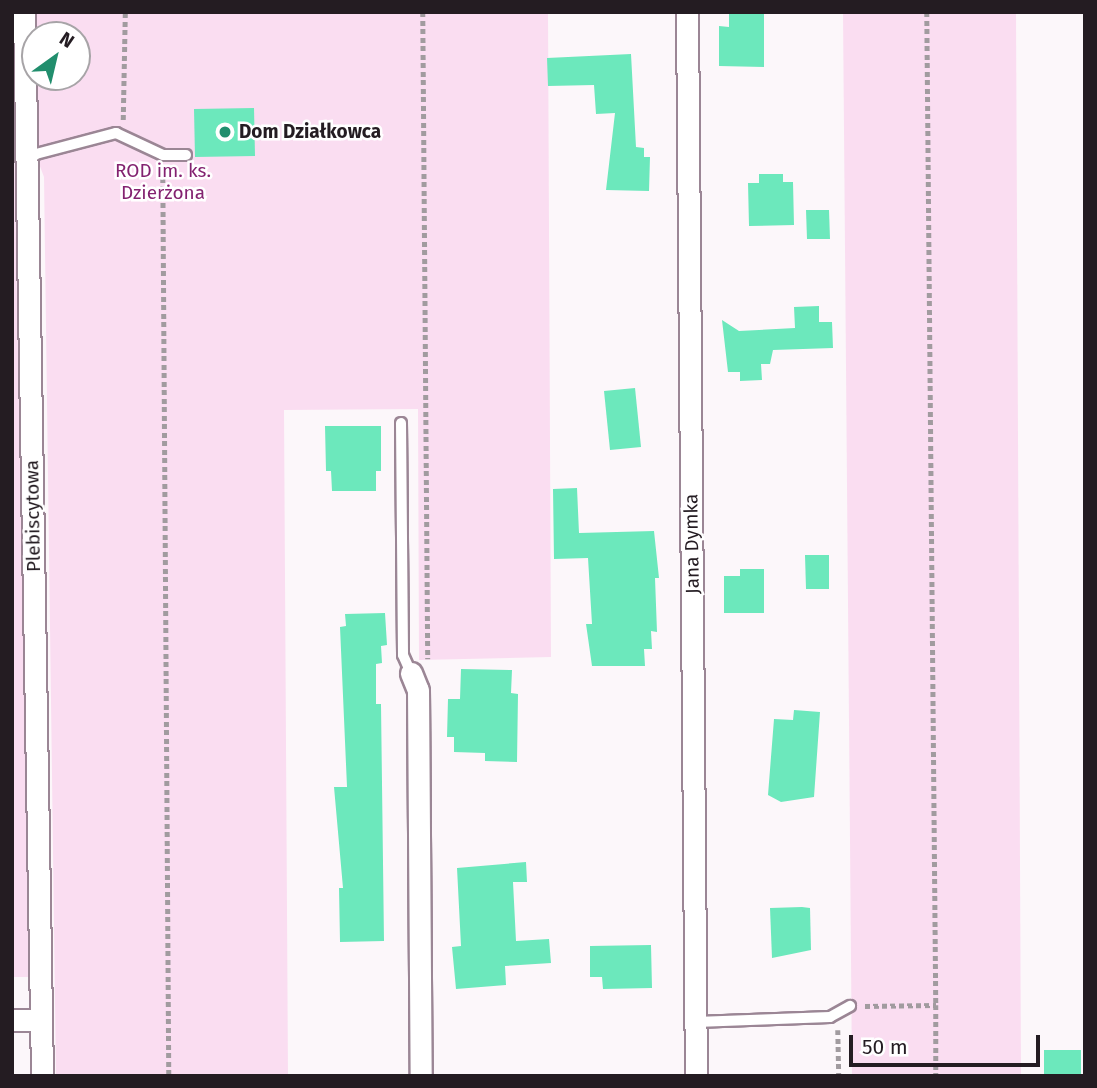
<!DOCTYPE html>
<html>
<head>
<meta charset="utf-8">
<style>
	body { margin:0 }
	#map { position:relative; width:1097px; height:1088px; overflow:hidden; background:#fcf7fa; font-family:"Fira Sans",sans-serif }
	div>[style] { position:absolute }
	.green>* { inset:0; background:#faddf1 }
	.building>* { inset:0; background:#6ce8bc }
	.path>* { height:4.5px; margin-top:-2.25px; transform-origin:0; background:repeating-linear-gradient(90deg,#a19b9f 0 5px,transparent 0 8.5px) }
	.roads { filter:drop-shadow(2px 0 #9b8695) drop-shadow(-2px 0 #9b8695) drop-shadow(0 2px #9b8695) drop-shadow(0 -2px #9b8695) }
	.service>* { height:10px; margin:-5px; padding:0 5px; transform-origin:5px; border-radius:5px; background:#fff }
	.minor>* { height:21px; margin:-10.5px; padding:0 10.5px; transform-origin:10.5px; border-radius:10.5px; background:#fff }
	.dots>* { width:19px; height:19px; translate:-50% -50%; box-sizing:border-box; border:4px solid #fff; border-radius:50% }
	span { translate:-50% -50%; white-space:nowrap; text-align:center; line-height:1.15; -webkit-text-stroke:5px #fff; paint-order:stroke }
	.poi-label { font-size:19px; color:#241c22; font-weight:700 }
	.left { translate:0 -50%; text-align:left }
	.park-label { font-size:19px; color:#832270 }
	.street-label { font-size:19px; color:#241c22 }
	.frame { position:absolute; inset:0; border:14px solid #241c22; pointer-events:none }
	.north { position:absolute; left:21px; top:21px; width:70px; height:70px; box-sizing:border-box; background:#fff; border:2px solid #a7a4a7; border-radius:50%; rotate:34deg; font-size:19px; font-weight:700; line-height:28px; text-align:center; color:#241c22 }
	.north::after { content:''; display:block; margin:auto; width:24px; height:32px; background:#218e6d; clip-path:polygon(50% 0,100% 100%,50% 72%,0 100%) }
	.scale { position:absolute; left:849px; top:1035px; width:191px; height:32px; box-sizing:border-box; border:4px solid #241c22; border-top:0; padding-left:9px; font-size:21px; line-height:24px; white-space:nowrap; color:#241c22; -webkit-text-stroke:5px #fff; paint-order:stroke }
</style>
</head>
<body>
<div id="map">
	<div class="green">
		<i style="clip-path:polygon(12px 12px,29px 977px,12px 977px)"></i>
		<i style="clip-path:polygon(evenodd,32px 12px,548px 12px,551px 657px,419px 660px,418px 409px,284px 410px,288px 1076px,56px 1076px,44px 177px,33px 148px,32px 12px,35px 35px,77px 35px,77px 77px,35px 77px,35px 35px)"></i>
		<i style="clip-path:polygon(843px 12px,1016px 12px,1021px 1076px,852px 1076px)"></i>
	</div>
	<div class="building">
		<i style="clip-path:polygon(729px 12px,764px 12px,764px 67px,719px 66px,719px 26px,729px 27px)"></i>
		<i style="clip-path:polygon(631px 54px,636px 147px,644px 148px,644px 157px,650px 157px,649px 191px,606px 190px,615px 113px,596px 114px,594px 85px,548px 86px,547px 58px)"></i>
		<i style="clip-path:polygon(254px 108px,255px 156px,195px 157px,194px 109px)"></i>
		<i style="clip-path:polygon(759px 174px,783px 174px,783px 182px,793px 182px,794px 225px,749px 226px,748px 183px,759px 183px)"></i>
		<i style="clip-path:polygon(806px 210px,829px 210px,830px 239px,807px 239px)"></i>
		<i style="clip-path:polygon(819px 306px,819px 322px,832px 322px,833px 348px,773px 350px,770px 364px,761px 364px,762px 380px,740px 381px,740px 372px,728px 372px,722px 320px,739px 331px,795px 328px,794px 307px)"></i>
		<i style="clip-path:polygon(635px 388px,641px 447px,610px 450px,604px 391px)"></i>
		<i style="clip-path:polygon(325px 426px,381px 426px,381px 471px,376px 471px,376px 491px,332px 491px,331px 471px,326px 471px)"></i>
		<i style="clip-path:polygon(577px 488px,579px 533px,654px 531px,659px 578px,655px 578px,657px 632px,651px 631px,652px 649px,644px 649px,645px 666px,592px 666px,586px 624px,592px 624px,588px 558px,554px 559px,553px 489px)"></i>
		<i style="clip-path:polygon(805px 555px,829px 555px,829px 589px,806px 589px)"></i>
		<i style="clip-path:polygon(740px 569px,764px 569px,764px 613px,724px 613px,724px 576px,740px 576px)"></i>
		<i style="clip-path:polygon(385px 613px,387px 645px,381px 646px,382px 663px,376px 664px,376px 704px,381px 704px,384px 941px,340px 942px,339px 888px,343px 888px,334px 787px,347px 787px,340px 627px,346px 626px,345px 614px)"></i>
		<i style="clip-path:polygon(461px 669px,512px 670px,511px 693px,518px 694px,517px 762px,485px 761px,485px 753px,454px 752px,454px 737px,447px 737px,448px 699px,460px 699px)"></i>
		<i style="clip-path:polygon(794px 710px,820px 712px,814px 797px,781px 802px,768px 795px,774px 719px,793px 720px)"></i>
		<i style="clip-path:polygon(526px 862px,527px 882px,513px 882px,516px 941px,549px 939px,551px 963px,505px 966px,506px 985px,456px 989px,452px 947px,461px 946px,457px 868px)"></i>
		<i style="clip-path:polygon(802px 907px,810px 908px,811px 950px,772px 958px,770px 908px)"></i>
		<i style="clip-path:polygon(651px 945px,652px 988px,603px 989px,602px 977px,590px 977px,590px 946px)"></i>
		<i style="clip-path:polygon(1044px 1050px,1081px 1050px,1081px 1076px,1044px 1076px)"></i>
	</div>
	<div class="path">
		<i style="left:423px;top:12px;width:647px;rotate:89.56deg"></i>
		<i style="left:927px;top:12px;width:993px;rotate:89.48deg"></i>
		<i style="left:123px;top:120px;width:108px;rotate:-88.9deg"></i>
		<i style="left:163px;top:169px;width:907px;rotate:89.62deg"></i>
		<i style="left:865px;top:1006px;width:71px;rotate:-0.8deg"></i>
		<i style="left:936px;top:1005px;width:71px;rotate:90deg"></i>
		<i style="left:838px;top:1030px;width:46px;rotate:88.8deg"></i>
	</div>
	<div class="roads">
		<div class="service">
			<i style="left:27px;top:162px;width:12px;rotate:-42deg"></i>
			<i style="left:36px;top:154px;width:83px;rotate:-14.7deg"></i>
			<i style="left:116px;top:133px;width:52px;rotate:25.1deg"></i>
			<i style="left:163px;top:155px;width:23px"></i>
			<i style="left:401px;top:423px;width:232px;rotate:89.5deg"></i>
			<i style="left:403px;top:655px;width:20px;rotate:66deg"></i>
			<i style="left:696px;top:1022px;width:134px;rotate:-2.1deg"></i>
			<i style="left:830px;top:1017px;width:23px;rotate:-29deg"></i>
		</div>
		<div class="minor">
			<i style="left:24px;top:12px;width:1064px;rotate:89.03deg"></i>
			<i style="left:687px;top:12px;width:1064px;rotate:89.52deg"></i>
			<i style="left:411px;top:673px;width:18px;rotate:68deg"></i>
			<i style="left:418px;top:690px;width:386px;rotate:89.6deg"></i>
			<i style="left:12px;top:1020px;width:29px"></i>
		</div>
	</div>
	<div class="dots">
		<i style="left:225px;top:132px;background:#218e6d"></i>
	</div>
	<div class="poi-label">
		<span class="left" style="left:239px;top:132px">Dom Działkowca</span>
	</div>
	<div class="park-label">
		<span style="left:163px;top:182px">ROD im. ks.<br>Dzierżona</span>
	</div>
	<div class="street-label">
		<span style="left:33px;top:516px;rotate:-91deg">Plebiscytowa</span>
		<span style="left:692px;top:544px;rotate:-91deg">Jana Dymka</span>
	</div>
	<div class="frame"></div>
	<div class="north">N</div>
	<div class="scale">50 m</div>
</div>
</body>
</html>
